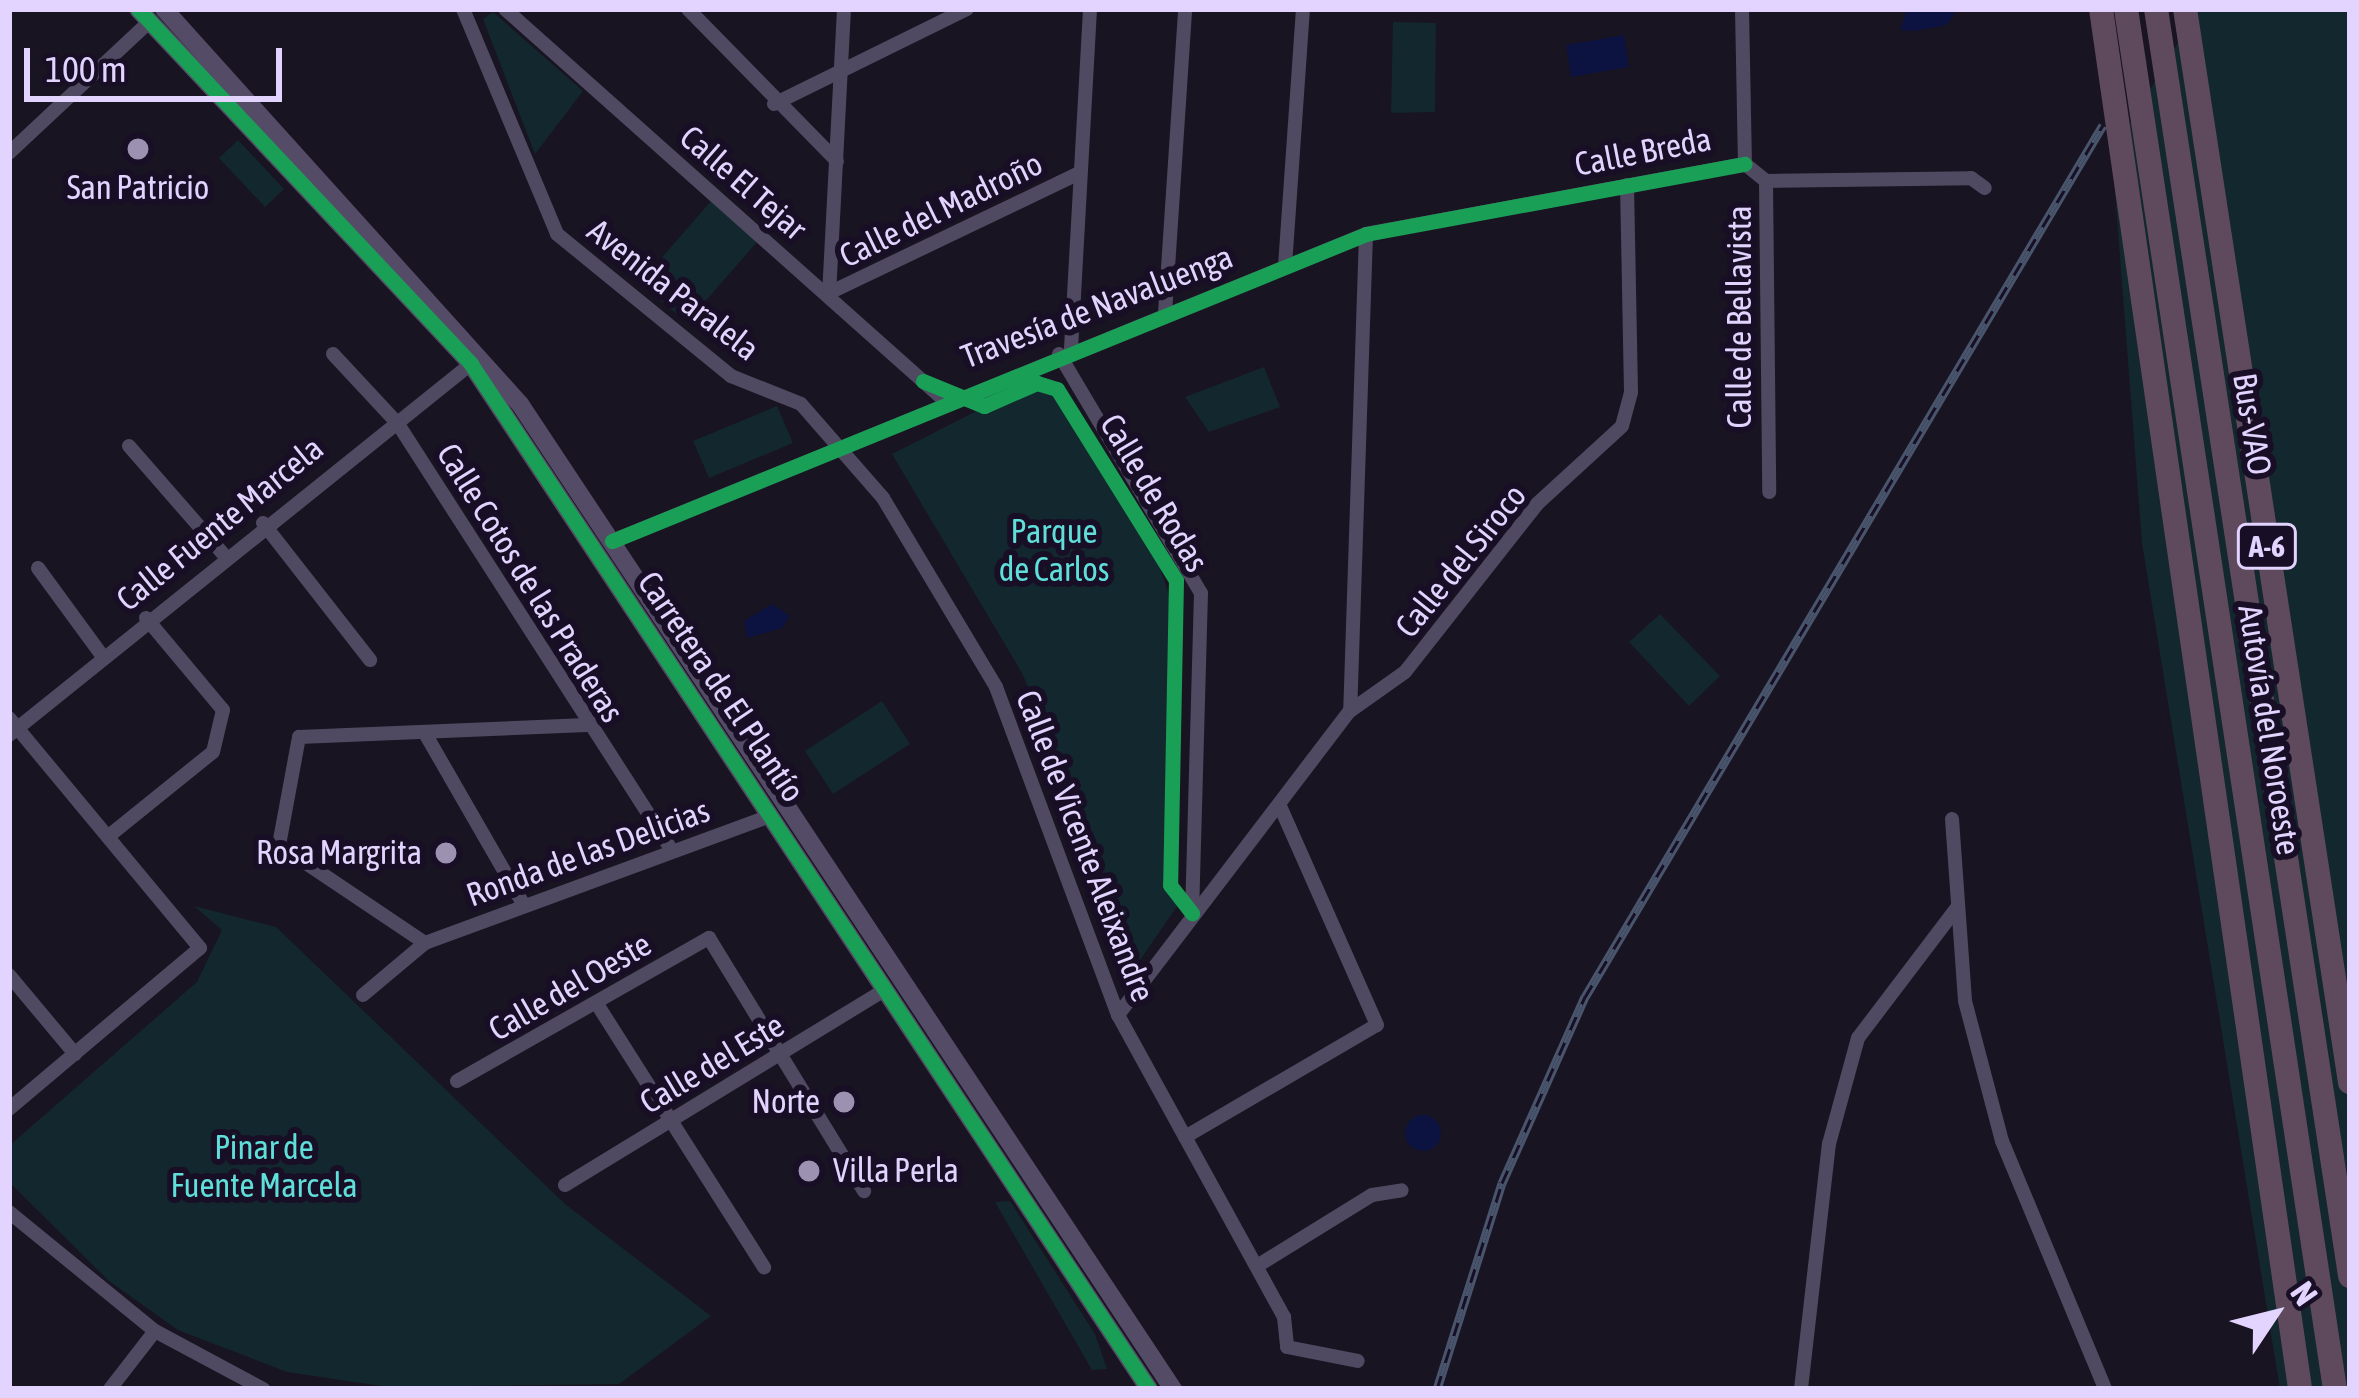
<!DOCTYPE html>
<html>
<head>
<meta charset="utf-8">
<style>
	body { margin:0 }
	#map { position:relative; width:2359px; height:1398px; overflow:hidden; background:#191421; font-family:"Asap Condensed",sans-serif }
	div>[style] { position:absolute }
	.green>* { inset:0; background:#13272e }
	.water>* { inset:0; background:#0c1340 }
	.round { border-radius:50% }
	.street>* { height:14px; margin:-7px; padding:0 7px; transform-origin:7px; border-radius:7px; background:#4f4a61 }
	.secondary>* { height:18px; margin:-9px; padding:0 9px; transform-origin:9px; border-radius:9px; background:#544c67 }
	.highway>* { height:24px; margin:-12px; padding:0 12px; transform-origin:12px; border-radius:12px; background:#5f4a5d }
	.rail>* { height:9px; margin-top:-4.5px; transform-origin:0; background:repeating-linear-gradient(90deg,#180f26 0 14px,#49556c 0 28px); box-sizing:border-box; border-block:3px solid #49556c }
	.cycleway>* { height:15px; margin:-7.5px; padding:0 7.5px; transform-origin:7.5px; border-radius:7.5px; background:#1a9f57 }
	.dots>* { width:33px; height:33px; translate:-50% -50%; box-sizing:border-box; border:6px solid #180f26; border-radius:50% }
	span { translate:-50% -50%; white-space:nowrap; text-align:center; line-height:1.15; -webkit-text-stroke:12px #180f26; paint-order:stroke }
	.shield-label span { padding:3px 9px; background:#180f26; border:3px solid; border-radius:9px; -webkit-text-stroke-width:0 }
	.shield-label { font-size:30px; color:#e2d4ff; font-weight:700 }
	.street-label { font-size:33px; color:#e2d4ff }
	.poi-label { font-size:33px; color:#e2d4ff }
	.right { translate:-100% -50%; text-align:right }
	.left { translate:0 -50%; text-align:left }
	.park-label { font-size:33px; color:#60dfda }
	.frame { position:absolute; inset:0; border:12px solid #e2d4ff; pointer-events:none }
	.north { position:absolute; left:2215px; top:1254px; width:120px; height:120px; -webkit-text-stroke:9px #180f26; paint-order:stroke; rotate:55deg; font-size:33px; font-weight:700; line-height:48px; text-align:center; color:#e2d4ff }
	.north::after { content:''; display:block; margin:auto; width:42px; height:54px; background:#e2d4ff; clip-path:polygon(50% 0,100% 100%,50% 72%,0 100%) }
	.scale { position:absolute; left:24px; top:48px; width:258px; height:54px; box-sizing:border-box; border:6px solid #e2d4ff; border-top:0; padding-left:15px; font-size:36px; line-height:42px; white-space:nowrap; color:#e2d4ff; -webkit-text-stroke:9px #180f26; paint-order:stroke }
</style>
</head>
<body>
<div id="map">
	<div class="green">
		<i style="clip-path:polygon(2198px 9px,2350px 9px,2350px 1389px,2280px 1389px,2142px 543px,2112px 153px)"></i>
		<i style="clip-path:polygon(493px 12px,583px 91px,535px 154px,483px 19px)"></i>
		<i style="clip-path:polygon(1393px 22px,1436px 23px,1435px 112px,1391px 113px)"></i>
		<i style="clip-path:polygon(238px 140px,284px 189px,265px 207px,219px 158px)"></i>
		<i style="clip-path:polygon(711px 201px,758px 241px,687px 322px,639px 284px)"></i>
		<i style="clip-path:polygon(1264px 367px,1280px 407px,1209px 432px,1185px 397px)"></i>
		<i style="clip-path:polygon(1028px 385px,1062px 395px,1155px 553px,1173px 607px,1167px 890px,1178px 905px,1129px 976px,1114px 972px,1121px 957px,1072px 790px,1022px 673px,892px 454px)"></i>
		<i style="clip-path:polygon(777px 406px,793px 443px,709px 478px,693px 441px)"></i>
		<i style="clip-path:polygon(1660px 614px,1720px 676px,1689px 706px,1629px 642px)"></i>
		<i style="clip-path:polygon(882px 701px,910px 744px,833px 794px,805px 751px)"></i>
		<i style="clip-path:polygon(194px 906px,276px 927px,565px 1204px,711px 1316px,619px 1384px,388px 1387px,287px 1372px,178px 1330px,109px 1281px,9px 1182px,9px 1146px,197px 982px,222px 930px)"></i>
		<i style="clip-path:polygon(1010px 1201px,1095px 1334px,1107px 1369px,1092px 1370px,995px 1202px)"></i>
	</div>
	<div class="water">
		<i style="clip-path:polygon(1907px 9px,1957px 9px,1947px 25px,1915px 31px,1900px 30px)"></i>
		<i style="clip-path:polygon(1624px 35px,1629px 67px,1571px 77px,1566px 45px)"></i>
		<i style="clip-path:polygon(772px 604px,790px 616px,782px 628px,747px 638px,744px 621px)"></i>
		<i class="round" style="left:1405px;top:1115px;width:36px;height:36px"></i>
	</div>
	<div class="street">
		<i style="left:463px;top:9px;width:244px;rotate:67.3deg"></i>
		<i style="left:557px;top:234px;width:225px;rotate:39.2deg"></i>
		<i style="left:731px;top:376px;width:75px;rotate:21.8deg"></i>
		<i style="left:801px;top:404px;width:125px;rotate:48.9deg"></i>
		<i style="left:883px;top:498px;width:220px;rotate:59.1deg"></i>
		<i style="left:996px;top:687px;width:350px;rotate:69.6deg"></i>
		<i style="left:1118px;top:1015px;width:345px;rotate:61.2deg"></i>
		<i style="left:1284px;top:1317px;width:30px;rotate:84deg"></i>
		<i style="left:1287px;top:1347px;width:72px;rotate:11.2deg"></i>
		<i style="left:505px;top:9px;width:586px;rotate:41.68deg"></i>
		<i style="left:688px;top:9px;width:213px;rotate:45.6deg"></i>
		<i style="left:844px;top:9px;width:284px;rotate:93deg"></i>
		<i style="left:829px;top:293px;width:275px;rotate:-25.6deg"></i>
		<i style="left:1742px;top:9px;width:155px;rotate:88.9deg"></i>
		<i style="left:1745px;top:164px;width:27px;rotate:39deg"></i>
		<i style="left:1766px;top:181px;width:311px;rotate:89.4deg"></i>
		<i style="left:774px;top:104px;width:215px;rotate:-26.2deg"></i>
		<i style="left:9px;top:153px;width:193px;rotate:-43.1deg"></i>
		<i style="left:1766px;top:181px;width:205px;rotate:-0.8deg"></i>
		<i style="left:1971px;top:178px;width:17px;rotate:36deg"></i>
		<i style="left:1366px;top:234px;width:477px;rotate:91.9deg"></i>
		<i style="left:1350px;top:711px;width:67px;rotate:-35.3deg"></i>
		<i style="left:1405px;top:672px;width:214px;rotate:-51.8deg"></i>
		<i style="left:1537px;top:504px;width:115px;rotate:-42.5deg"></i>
		<i style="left:1622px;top:426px;width:35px;rotate:-75deg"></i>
		<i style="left:1631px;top:392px;width:207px;rotate:-91.1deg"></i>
		<i style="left:1285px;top:266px;width:258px;rotate:-86deg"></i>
		<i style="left:1165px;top:313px;width:305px;rotate:-86.2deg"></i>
		<i style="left:1071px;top:349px;width:341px;rotate:-86.8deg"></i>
		<i style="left:333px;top:354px;width:96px;rotate:47.1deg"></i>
		<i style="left:398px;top:424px;width:505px;rotate:57.29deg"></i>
		<i style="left:1059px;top:354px;width:278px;rotate:59.3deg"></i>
		<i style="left:1201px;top:593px;width:320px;rotate:91.6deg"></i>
		<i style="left:129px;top:446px;width:145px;rotate:48.9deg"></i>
		<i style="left:263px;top:523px;width:174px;rotate:52deg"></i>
		<i style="left:612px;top:541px;width:814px;rotate:-22.15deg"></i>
		<i style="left:1366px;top:234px;width:385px;rotate:-10.5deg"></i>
		<i style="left:38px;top:568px;width:107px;rotate:53.8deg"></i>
		<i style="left:9px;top:718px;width:299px;rotate:50.3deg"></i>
		<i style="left:200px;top:948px;width:250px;rotate:139.9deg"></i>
		<i style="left:9px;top:735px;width:593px;rotate:-38.77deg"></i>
		<i style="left:426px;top:735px;width:193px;rotate:60.1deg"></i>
		<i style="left:1952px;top:819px;width:182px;rotate:85.9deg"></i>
		<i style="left:1965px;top:1001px;width:145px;rotate:75.2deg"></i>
		<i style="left:2002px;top:1141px;width:269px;rotate:67.4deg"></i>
		<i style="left:110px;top:835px;width:132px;rotate:-38.9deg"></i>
		<i style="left:213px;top:752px;width:43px;rotate:-76.6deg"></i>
		<i style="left:223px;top:710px;width:120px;rotate:-129.9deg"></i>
		<i style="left:425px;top:943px;width:176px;rotate:-146.1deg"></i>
		<i style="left:279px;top:845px;width:110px;rotate:-79.5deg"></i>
		<i style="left:299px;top:737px;width:288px;rotate:-2.4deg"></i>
		<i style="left:9px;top:975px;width:103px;rotate:50.1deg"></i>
		<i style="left:363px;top:995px;width:81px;rotate:-40deg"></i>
		<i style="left:425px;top:943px;width:369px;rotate:-20.2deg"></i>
		<i style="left:597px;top:1004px;width:312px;rotate:57.6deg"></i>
		<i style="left:1118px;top:1015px;width:382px;rotate:-52.7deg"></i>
		<i style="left:457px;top:1081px;width:290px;rotate:-29.6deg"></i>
		<i style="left:709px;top:938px;width:297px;rotate:58.5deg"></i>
		<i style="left:1185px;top:1137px;width:222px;rotate:-30.3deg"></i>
		<i style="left:1377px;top:1025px;width:240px;rotate:-113.9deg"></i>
		<i style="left:565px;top:1185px;width:376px;rotate:-31.4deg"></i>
		<i style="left:9px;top:1212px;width:188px;rotate:39.2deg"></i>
		<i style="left:155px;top:1331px;width:123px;rotate:28.2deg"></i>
		<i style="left:1257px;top:1266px;width:135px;rotate:-31.7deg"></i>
		<i style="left:1372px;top:1195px;width:30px;rotate:-9deg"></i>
		<i style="left:110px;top:1389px;width:73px;rotate:-52.2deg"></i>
		<i style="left:1801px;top:1389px;width:247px;rotate:-83.5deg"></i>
		<i style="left:1829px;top:1144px;width:110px;rotate:-74.7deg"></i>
		<i style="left:1858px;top:1038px;width:162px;rotate:-52.8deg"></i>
	</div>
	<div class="secondary">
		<i style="left:138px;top:9px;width:487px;rotate:46.8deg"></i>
		<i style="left:471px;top:364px;width:1229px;rotate:56.52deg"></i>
		<i style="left:164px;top:9px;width:532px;rotate:47.97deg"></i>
		<i style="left:520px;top:404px;width:1182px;rotate:56.46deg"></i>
	</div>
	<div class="highway">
		<i style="left:2101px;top:9px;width:1394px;rotate:81.79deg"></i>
		<i style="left:2126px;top:9px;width:1396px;rotate:81.39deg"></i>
		<i style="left:2156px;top:9px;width:1282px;rotate:81.29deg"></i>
		<i style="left:2185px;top:9px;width:1086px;rotate:81.26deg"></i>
	</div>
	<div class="rail">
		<i style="left:1437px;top:1389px;width:216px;rotate:-72.5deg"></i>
		<i style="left:1502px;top:1183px;width:204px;rotate:-66deg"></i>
		<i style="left:1585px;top:997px;width:1014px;rotate:-59.29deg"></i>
	</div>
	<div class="cycleway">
		<i style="left:138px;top:9px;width:487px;rotate:46.8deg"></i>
		<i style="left:471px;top:364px;width:1229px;rotate:56.52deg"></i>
		<i style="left:923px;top:381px;width:66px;rotate:22.3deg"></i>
		<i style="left:984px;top:406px;width:58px;rotate:-23.5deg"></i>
		<i style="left:1037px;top:383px;width:21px;rotate:17deg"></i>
		<i style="left:1057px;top:389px;width:225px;rotate:58.1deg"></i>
		<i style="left:1176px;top:580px;width:305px;rotate:91.1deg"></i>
		<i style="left:1170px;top:885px;width:36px;rotate:52deg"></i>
		<i style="left:612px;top:541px;width:814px;rotate:-22.15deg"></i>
		<i style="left:1366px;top:234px;width:385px;rotate:-10.5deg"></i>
	</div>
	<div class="dots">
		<i style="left:138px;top:149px;background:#9c91b1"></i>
		<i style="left:446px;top:853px;background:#9c91b1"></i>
		<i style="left:844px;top:1102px;background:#9c91b1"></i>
		<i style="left:809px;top:1171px;background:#9c91b1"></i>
	</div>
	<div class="shield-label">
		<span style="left:2267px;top:546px">A-6</span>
	</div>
	<div class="street-label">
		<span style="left:1643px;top:152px;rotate:-11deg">Calle Breda</span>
		<span style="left:743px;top:183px;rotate:41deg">Calle El Tejar</span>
		<span style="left:941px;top:210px;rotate:-26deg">Calle del Madroño</span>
		<span style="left:673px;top:290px;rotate:38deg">Avenida Paralela</span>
		<span style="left:1097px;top:307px;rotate:-21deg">Travesía de Navaluenga</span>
		<span style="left:1740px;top:317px;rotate:-90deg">Calle de Bellavista</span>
		<span style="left:2252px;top:424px;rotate:81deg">Bus-VAO</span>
		<span style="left:1154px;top:493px;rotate:59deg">Calle de Rodas</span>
		<span style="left:220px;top:524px;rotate:-39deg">Calle Fuente Marcela</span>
		<span style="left:1461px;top:561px;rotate:-51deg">Calle del Siroco</span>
		<span style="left:530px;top:583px;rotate:58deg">Calle Cotos de las Praderas</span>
		<span style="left:721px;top:687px;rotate:56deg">Carretera de El Plantío</span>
		<span style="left:2269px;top:730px;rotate:81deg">Autovía del Noroeste</span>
		<span style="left:1085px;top:846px;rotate:69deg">Calle de Vicente Aleixandre</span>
		<span style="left:588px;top:853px;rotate:-20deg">Ronda de las Delicias</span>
		<span style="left:570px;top:987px;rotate:-30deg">Calle del Oeste</span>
		<span style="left:712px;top:1064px;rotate:-31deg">Calle del Este</span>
	</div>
	<div class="poi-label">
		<span style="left:138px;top:188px">San Patricio</span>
		<span class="right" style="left:422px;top:853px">Rosa Margrita</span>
		<span class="right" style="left:820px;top:1102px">Norte</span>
		<span class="left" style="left:833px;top:1171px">Villa Perla</span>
	</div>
	<div class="park-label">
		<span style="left:1054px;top:551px">Parque<br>de Carlos</span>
		<span style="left:264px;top:1167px">Pinar de<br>Fuente Marcela</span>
	</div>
	<div class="frame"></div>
	<div class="north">N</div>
	<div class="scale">100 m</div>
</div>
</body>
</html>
